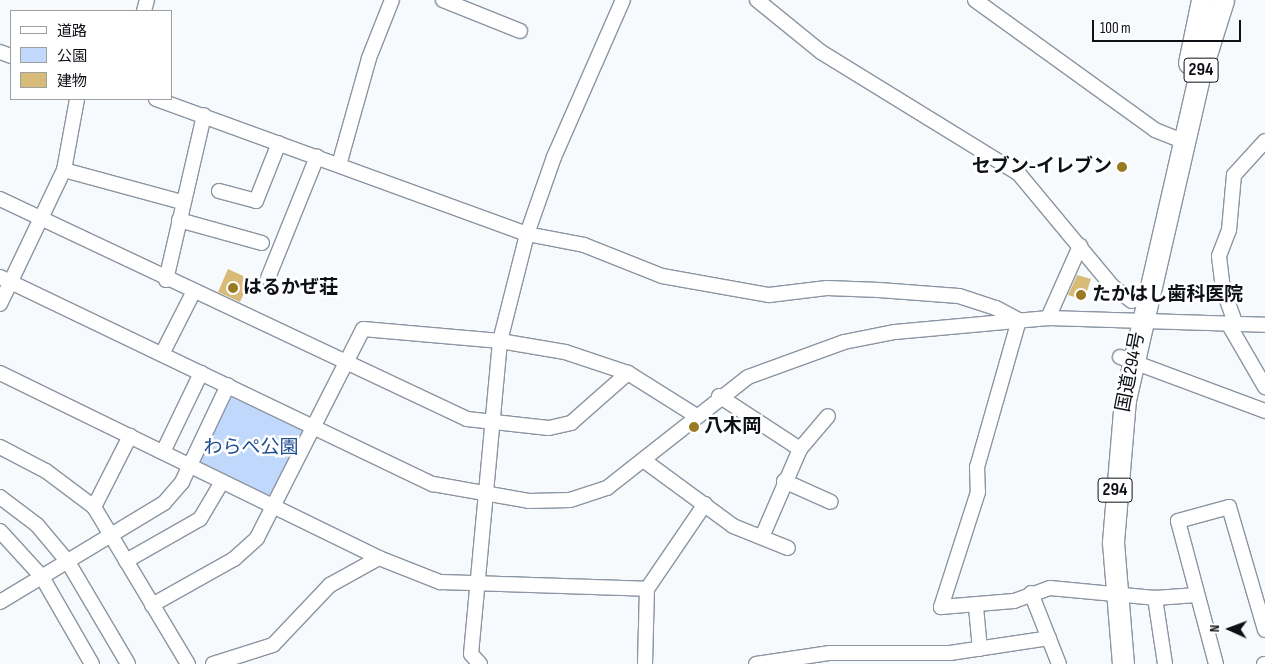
<!DOCTYPE html>
<html>
<head>
<meta charset="utf-8">
<style>
	body { margin:0 }
	#map { position:relative; width:1265px; height:664px; overflow:hidden; background:#f7fafd; font-family:"Sofia Sans Condensed","Noto Sans JP",sans-serif }
	div>[style] { position:absolute }
	.green>* { inset:0; background:#c0d8fb }
	.building>* { inset:0; background:#d8bb79 }
	.roads { filter:drop-shadow(1px 0 #8b95a3) drop-shadow(-1px 0 #8b95a3) drop-shadow(0 1px #8b95a3) drop-shadow(0 -1px #8b95a3) }
	.minor>* { height:14px; margin:-7px; padding:0 7px; transform-origin:7px; border-radius:7px; background:#fff }
	.highway>* { height:21px; margin:-10.5px; padding:0 10.5px; transform-origin:10.5px; border-radius:10.5px; background:#fff }
	.dots>* { width:14px; height:14px; translate:-50% -50%; box-sizing:border-box; border:2px solid #fff; border-radius:50% }
	span { translate:-50% -50%; white-space:nowrap; text-align:center; line-height:1.15; -webkit-text-stroke:5px #fff; paint-order:stroke }
	.shield-label span { padding:1px 4px; background:#fff; border:1px solid; border-radius:4px; -webkit-text-stroke-width:0 }
	.shield-label { font-size:18px; color:#0d1015; font-weight:700 }
	.poi-label { font-size:19px; color:#0d1015; font-weight:700 }
	.right { translate:-100% -50%; text-align:right }
	.left { translate:0 -50%; text-align:left }
	.street-label { font-size:19px; color:#0d1015 }
	.park-label { font-size:19px; color:#1e4d8f }
	.legend { position:absolute; left:10px; top:10px; width:162px; height:90px; box-sizing:border-box; background:#fff; border:1px solid #9e9fa1; margin:0; padding:6px 9px; list-style:none; font-size:15px; color:#0d1015 }
	.legend li { display:flex; align-items:center; gap:10px; height:25px }
	.legend b { width:25px; border:1px solid #9e9fa1 }
	.north { position:absolute; left:1205px; top:604px; width:50px; height:50px; -webkit-text-stroke:4px #fff; paint-order:stroke; rotate:272deg; font-size:14px; font-weight:700; line-height:20px; text-align:center; color:#0d1015 }
	.north::after { content:''; display:block; margin:auto; width:18px; height:22px; background:#0d1015; clip-path:polygon(50% 0,100% 100%,50% 72%,0 100%) }
	.scale { position:absolute; left:1092px; top:20px; width:149px; height:22px; box-sizing:border-box; border:2px solid #0d1015; border-top:0; padding-left:6px; font-size:15px; line-height:18px; white-space:nowrap; color:#0d1015; -webkit-text-stroke:4px #fff; paint-order:stroke }
</style>
</head>
<body>
<div id="map">
	<div class="green">
		<i style="clip-path:polygon(229px 396px,305px 432px,272px 500px,197px 465px)"></i>
	</div>
	<div class="building">
		<i style="clip-path:polygon(228px 269px,250px 279px,240px 302px,218px 292px)"></i>
		<i style="clip-path:polygon(1077px 275px,1091px 279px,1084px 300px,1068px 295px)"></i>
	</div>
	<div class="roads">
		<div class="minor">
			<i style="left:443px;top:0;width:83px;rotate:21.9deg"></i>
			<i style="left:757px;top:0;width:82px;rotate:39.1deg"></i>
			<i style="left:821px;top:52px;width:233px;rotate:31.6deg"></i>
			<i style="left:1019px;top:174px;width:146px;rotate:50.3deg"></i>
			<i style="left:1112px;top:286px;width:25px;rotate:37deg"></i>
			<i style="left:975px;top:0;width:222px;rotate:35.8deg"></i>
			<i style="left:1155px;top:130px;width:31px;rotate:22deg"></i>
			<i style="left:144px;top:11px;width:11px;rotate:-75deg"></i>
			<i style="left:0;top:52px;width:12px;rotate:20deg"></i>
			<i style="left:156px;top:99px;width:395px;rotate:20deg"></i>
			<i style="left:527px;top:234px;width:58px;rotate:10.9deg"></i>
			<i style="left:584px;top:245px;width:84px;rotate:21.7deg"></i>
			<i style="left:662px;top:276px;width:109px;rotate:10.1deg"></i>
			<i style="left:769px;top:295px;width:58px;rotate:-6.9deg"></i>
			<i style="left:827px;top:288px;width:52px;rotate:2.2deg"></i>
			<i style="left:879px;top:290px;width:80px;rotate:4.3deg"></i>
			<i style="left:959px;top:296px;width:39px;rotate:18deg"></i>
			<i style="left:996px;top:308px;width:26px;rotate:28deg"></i>
			<i style="left:1019px;top:320px;width:153px;rotate:105.9deg"></i>
			<i style="left:977px;top:467px;width:25px;rotate:88deg"></i>
			<i style="left:978px;top:492px;width:121px;rotate:107.8deg"></i>
			<i style="left:941px;top:607px;width:73px;rotate:-4.7deg"></i>
			<i style="left:1014px;top:601px;width:38px;rotate:-20deg"></i>
			<i style="left:1050px;top:588px;width:105px;rotate:5.4deg"></i>
			<i style="left:339px;top:165px;width:111px;rotate:-74.3deg"></i>
			<i style="left:369px;top:58px;width:62px;rotate:-68.4deg"></i>
			<i style="left:64px;top:170px;width:122px;rotate:15.2deg"></i>
			<i style="left:219px;top:191px;width:38px;rotate:15deg"></i>
			<i style="left:256px;top:201px;width:62px;rotate:-68.4deg"></i>
			<i style="left:0;top:199px;width:516px;rotate:25.22deg"></i>
			<i style="left:467px;top:419px;width:82px;rotate:6.3deg"></i>
			<i style="left:549px;top:428px;width:23px;rotate:-13deg"></i>
			<i style="left:571px;top:423px;width:76px;rotate:-41.3deg"></i>
			<i style="left:179px;top:220px;width:86px;rotate:15.5deg"></i>
			<i style="left:0;top:277px;width:480px;rotate:25.6deg"></i>
			<i style="left:433px;top:484px;width:97px;rotate:10deg"></i>
			<i style="left:529px;top:501px;width:41px;rotate:-1.4deg"></i>
			<i style="left:570px;top:500px;width:39px;rotate:-18deg"></i>
			<i style="left:607px;top:488px;width:179px;rotate:-38.2deg"></i>
			<i style="left:748px;top:377px;width:102px;rotate:-20deg"></i>
			<i style="left:844px;top:342px;width:52px;rotate:-11.1deg"></i>
			<i style="left:895px;top:332px;width:154px;rotate:-5.2deg"></i>
			<i style="left:1048px;top:318px;width:217px;rotate:1.8deg"></i>
			<i style="left:268px;top:278px;width:131px;rotate:-68deg"></i>
			<i style="left:166px;top:280px;width:169px;rotate:-77deg"></i>
			<i style="left:0;top:304px;width:148px;rotate:-64.5deg"></i>
			<i style="left:64px;top:170px;width:72px;rotate:-79.6deg"></i>
			<i style="left:1048px;top:318px;width:79px;rotate:-66deg"></i>
			<i style="left:1229px;top:325px;width:72px;rotate:59.9deg"></i>
			<i style="left:1236px;top:325px;width:38px;rotate:-110deg"></i>
			<i style="left:1223px;top:289px;width:33px;rotate:-97deg"></i>
			<i style="left:1219px;top:256px;width:28px;rotate:-69deg"></i>
			<i style="left:1229px;top:230px;width:55px;rotate:-84.8deg"></i>
			<i style="left:1234px;top:175px;width:46px;rotate:-47.6deg"></i>
			<i style="left:162px;top:354px;width:68px;rotate:-63.1deg"></i>
			<i style="left:1120px;top:357px;width:155px;rotate:20.4deg"></i>
			<i style="left:0;top:373px;width:422px;rotate:26deg"></i>
			<i style="left:379px;top:558px;width:66px;rotate:21.5deg"></i>
			<i style="left:440px;top:582px;width:207px;rotate:1.9deg"></i>
			<i style="left:719px;top:396px;width:97px;rotate:33.2deg"></i>
			<i style="left:800px;top:449px;width:96px;rotate:113.4deg"></i>
			<i style="left:0;top:447px;width:52px;rotate:27.6deg"></i>
			<i style="left:46px;top:471px;width:60px;rotate:36.9deg"></i>
			<i style="left:94px;top:507px;width:183px;rotate:59.1deg"></i>
			<i style="left:800px;top:449px;width:43px;rotate:-49.7deg"></i>
			<i style="left:163px;top:452px;width:88px;rotate:-64.3deg"></i>
			<i style="left:646px;top:462px;width:108px;rotate:36.3deg"></i>
			<i style="left:733px;top:526px;width:59px;rotate:21.8deg"></i>
			<i style="left:784px;top:481px;width:51px;rotate:24.1deg"></i>
			<i style="left:0;top:497px;width:46px;rotate:37.1deg"></i>
			<i style="left:37px;top:525px;width:48px;rotate:50deg"></i>
			<i style="left:68px;top:562px;width:118px;rotate:59.5deg"></i>
			<i style="left:94px;top:507px;width:80px;rotate:-63.1deg"></i>
			<i style="left:0;top:531px;width:62px;rotate:47.6deg"></i>
			<i style="left:42px;top:577px;width:100px;rotate:60.1deg"></i>
			<i style="left:126px;top:561px;width:85px;rotate:-29.6deg"></i>
			<i style="left:200px;top:519px;width:43px;rotate:-59.3deg"></i>
			<i style="left:1031px;top:593px;width:76px;rotate:68.5deg"></i>
			<i style="left:0;top:602px;width:192px;rotate:-31.1deg"></i>
			<i style="left:164px;top:503px;width:28px;rotate:-49deg"></i>
			<i style="left:182px;top:482px;width:107px;rotate:-64.6deg"></i>
			<i style="left:152px;top:605px;width:94px;rotate:-29.3deg"></i>
			<i style="left:234px;top:559px;width:31px;rotate:-42deg"></i>
			<i style="left:257px;top:538px;width:234px;rotate:-63.1deg"></i>
			<i style="left:363px;top:329px;width:138px;rotate:5deg"></i>
			<i style="left:500px;top:341px;width:66px;rotate:9.6deg"></i>
			<i style="left:565px;top:352px;width:66px;rotate:18.4deg"></i>
			<i style="left:628px;top:373px;width:79px;rotate:32.1deg"></i>
			<i style="left:976px;top:607px;width:42px;rotate:84.6deg"></i>
			<i style="left:213px;top:664px;width:63px;rotate:-17.6deg"></i>
			<i style="left:273px;top:645px;width:83px;rotate:-46.5deg"></i>
			<i style="left:330px;top:585px;width:56px;rotate:-28.9deg"></i>
			<i style="left:480px;top:664px;width:13px;rotate:-132deg"></i>
			<i style="left:471px;top:654px;width:314px;rotate:-84.7deg"></i>
			<i style="left:500px;top:341px;width:110px;rotate:-75.8deg"></i>
			<i style="left:527px;top:234px;width:82px;rotate:-70.7deg"></i>
			<i style="left:554px;top:157px;width:171px;rotate:-66.3deg"></i>
			<i style="left:645px;top:664px;width:75px;rotate:-88.5deg"></i>
			<i style="left:647px;top:589px;width:103px;rotate:-55.7deg"></i>
			<i style="left:756px;top:664px;width:75px;rotate:-8.5deg"></i>
			<i style="left:830px;top:653px;width:120px"></i>
			<i style="left:950px;top:653px;width:100px;rotate:-8.6deg"></i>
			<i style="left:1165px;top:664px;width:67px;rotate:-98.6deg"></i>
			<i style="left:1155px;top:598px;width:42px;rotate:-4.1deg"></i>
			<i style="left:1216px;top:664px;width:148px;rotate:-104.9deg"></i>
			<i style="left:1178px;top:521px;width:53px;rotate:-15.4deg"></i>
			<i style="left:1229px;top:507px;width:128px;rotate:73.7deg"></i>
			<i style="left:1264px;top:664px;width:1px"></i>
		</div>
		<div class="highway">
			<i style="left:1189px;top:63px;width:64px;rotate:-78.3deg"></i>
			<i style="left:1123px;top:664px;width:122px;rotate:-94.7deg"></i>
			<i style="left:1113px;top:542px;width:143px;rotate:-85.2deg"></i>
			<i style="left:1125px;top:400px;width:328px;rotate:-77.1deg"></i>
			<i style="left:1198px;top:80px;width:84px;rotate:-72.6deg"></i>
		</div>
	</div>
	<div class="dots">
		<i style="left:1122px;top:167px;background:#9a7923"></i>
		<i style="left:233px;top:288px;background:#9a7923"></i>
		<i style="left:1081px;top:295px;background:#9a7923"></i>
		<i style="left:694px;top:427px;background:#9a7923"></i>
	</div>
	<div class="shield-label">
		<span style="left:1201px;top:70px">294</span>
		<span style="left:1115px;top:490px">294</span>
	</div>
	<div class="poi-label">
		<span class="right" style="left:1112px;top:167px">セブン-イレブン</span>
		<span class="left" style="left:243px;top:288px">はるかぜ荘</span>
		<span class="left" style="left:1092px;top:295px">たかはし歯科医院</span>
		<span class="left" style="left:704px;top:427px">八木岡</span>
	</div>
	<div class="street-label">
		<span style="left:1131px;top:372px;rotate:-79deg">国道294号</span>
	</div>
	<div class="park-label">
		<span style="left:251px;top:448px">わらぺ公園</span>
	</div>
	<ul class="legend">
	<li><b style="height:6px;background:#fff"></b>道路</li>
	<li><b style="height:14px;background:#c0d8fb"></b>公園</li>
	<li><b style="height:14px;background:#d8bb79"></b>建物</li>
	</ul>
	<div class="north">N</div>
	<div class="scale">100 m</div>
</div>
</body>
</html>
